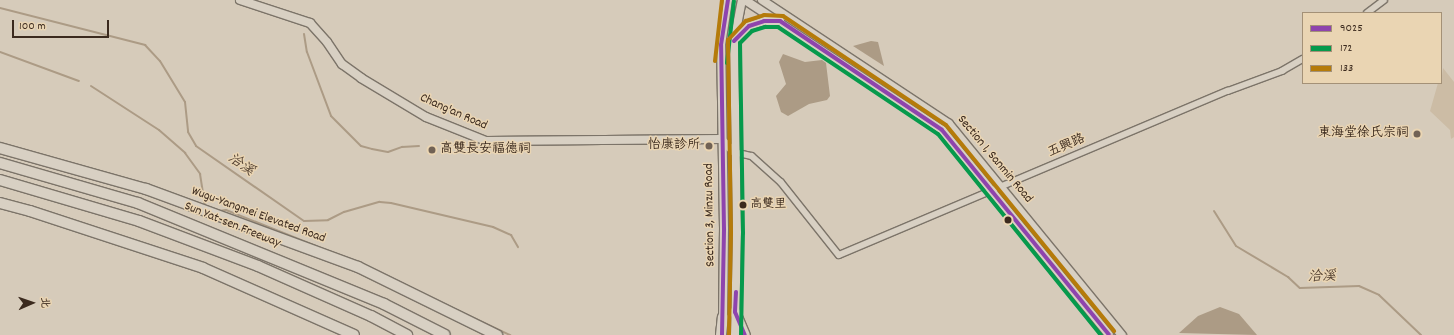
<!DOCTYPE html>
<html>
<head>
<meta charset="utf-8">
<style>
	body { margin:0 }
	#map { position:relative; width:1454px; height:335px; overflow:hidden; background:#d6cbba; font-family:Dekko,"LXGW WenKai TC",sans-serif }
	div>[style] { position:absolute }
	.green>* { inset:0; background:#ccbca5 }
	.water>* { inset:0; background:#ac9b85 }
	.stream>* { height:2px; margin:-1px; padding:0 1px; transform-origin:1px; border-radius:1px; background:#ac9b85 }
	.roads { filter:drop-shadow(1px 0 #7c7469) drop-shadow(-1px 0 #7c7469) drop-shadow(0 1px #7c7469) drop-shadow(0 -1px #7c7469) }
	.street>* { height:5.5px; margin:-2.75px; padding:0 2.75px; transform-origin:2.75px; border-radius:2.75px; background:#d8d0c3 }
	.secondary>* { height:8px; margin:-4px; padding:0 4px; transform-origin:4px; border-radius:4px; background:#d8d0c3 }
	.highway>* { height:10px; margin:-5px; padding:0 5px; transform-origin:5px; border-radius:5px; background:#d8d0c3 }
	.bus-1>* { height:4px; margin:-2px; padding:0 2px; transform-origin:2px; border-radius:2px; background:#8e44ad }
	.bus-2>* { height:4px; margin:-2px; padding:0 2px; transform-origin:2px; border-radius:2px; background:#069a4c }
	.bus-3>* { height:4px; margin:-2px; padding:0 2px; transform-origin:2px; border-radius:2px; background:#b57b0a }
	.dots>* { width:11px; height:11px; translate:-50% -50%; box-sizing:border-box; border:2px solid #ead5b3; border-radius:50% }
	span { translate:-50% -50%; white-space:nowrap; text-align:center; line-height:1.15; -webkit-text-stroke:3px #ead5b3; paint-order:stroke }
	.bus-label { font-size:12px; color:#3b2a1e }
	.left { translate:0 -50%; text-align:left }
	.street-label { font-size:13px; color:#3b2a1e }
	.poi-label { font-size:13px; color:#3b2a1e }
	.right { translate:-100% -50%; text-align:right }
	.water-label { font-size:14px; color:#534132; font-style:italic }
	.legend { position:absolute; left:1302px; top:12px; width:140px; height:72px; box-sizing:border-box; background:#ead5b3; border:1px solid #a49177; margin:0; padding:5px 7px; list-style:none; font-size:12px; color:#3b2a1e }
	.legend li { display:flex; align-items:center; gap:8px; height:20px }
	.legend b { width:20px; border:1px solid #a49177 }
	.north { position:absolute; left:12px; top:283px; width:40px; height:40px; -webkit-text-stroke:3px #ead5b3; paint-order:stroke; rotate:88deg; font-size:11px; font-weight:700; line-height:16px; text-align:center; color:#3b2a1e }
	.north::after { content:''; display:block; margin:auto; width:14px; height:18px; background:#3b2a1e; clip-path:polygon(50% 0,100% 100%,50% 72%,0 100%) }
	.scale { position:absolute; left:12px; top:20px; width:97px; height:18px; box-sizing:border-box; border:2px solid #3b2a1e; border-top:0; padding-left:5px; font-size:12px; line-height:14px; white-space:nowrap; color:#3b2a1e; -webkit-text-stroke:3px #ead5b3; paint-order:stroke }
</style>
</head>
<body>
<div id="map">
	<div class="green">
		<i style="clip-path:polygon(1443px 68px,1454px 82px,1454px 137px,1451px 139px,1450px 130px,1430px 111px,1438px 83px,1441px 83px)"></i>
	</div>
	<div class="water">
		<i style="clip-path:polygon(871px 41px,878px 42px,884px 66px,853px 46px)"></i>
		<i style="clip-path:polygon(783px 54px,805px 62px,822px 60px,826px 63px,830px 96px,827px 100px,809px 104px,788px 116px,781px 112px,776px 96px,786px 84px,779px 62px)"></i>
		<i style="clip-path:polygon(1220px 307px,1239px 314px,1257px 335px,1179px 333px,1198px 316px)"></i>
	</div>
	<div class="stream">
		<i style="left:0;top:8px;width:150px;rotate:14.3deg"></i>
		<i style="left:145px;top:45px;width:22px;rotate:47deg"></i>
		<i style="left:160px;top:61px;width:48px;rotate:58.6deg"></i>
		<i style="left:185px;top:102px;width:30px;rotate:84deg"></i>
		<i style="left:188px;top:132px;width:16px;rotate:60deg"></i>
		<i style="left:196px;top:146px;width:131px;rotate:34.8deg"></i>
		<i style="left:304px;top:221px;width:24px;rotate:-2deg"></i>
		<i style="left:328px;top:220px;width:18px;rotate:-27deg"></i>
		<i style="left:344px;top:212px;width:37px;rotate:-16deg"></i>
		<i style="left:380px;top:202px;width:11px;rotate:5deg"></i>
		<i style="left:391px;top:203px;width:105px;rotate:13.2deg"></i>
		<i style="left:493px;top:227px;width:20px;rotate:24deg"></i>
		<i style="left:511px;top:235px;width:14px;rotate:60deg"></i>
		<i style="left:304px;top:34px;width:18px;rotate:81deg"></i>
		<i style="left:307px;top:52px;width:68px;rotate:69.4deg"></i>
		<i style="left:331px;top:116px;width:42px;rotate:45deg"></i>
		<i style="left:361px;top:146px;width:11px;rotate:15deg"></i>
		<i style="left:372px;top:149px;width:16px;rotate:11deg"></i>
		<i style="left:388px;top:152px;width:15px;rotate:-20deg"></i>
		<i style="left:402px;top:147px;width:17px;rotate:-3deg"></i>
		<i style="left:0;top:52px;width:84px;rotate:20.2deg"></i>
		<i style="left:91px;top:86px;width:81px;rotate:32.9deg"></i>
		<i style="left:159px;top:130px;width:35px;rotate:41deg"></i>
		<i style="left:185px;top:153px;width:26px;rotate:54deg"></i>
		<i style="left:200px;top:174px;width:33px;rotate:81deg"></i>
		<i style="left:218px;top:211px;width:8px;rotate:-7deg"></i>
		<i style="left:226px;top:210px;width:97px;rotate:21.8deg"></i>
		<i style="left:1214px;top:211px;width:41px;rotate:57.8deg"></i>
		<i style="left:1236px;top:246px;width:61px;rotate:30.8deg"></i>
		<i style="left:1288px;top:277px;width:16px;rotate:43deg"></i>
		<i style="left:1300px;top:288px;width:59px;rotate:-1.9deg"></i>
		<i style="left:1359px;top:286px;width:22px;rotate:24deg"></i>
		<i style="left:1379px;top:295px;width:58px;rotate:43.6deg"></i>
		<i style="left:457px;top:310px;width:59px;rotate:25.3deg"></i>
	</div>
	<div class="roads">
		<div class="street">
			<i style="left:1367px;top:13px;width:21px;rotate:-37deg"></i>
			<i style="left:734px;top:152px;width:18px;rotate:13deg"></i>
			<i style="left:752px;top:156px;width:39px;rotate:42deg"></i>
			<i style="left:781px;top:182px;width:93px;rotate:51.5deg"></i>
			<i style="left:839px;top:255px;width:422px;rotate:-22.9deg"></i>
			<i style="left:1228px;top:91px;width:58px;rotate:-20.3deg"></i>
			<i style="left:1282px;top:71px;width:24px;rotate:-30deg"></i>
		</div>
		<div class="secondary">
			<i style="left:240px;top:0;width:74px;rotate:18.2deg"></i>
			<i style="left:310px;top:23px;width:25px;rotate:48deg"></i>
			<i style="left:327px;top:42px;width:27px;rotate:56deg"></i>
			<i style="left:342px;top:64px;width:24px;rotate:36deg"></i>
			<i style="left:361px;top:78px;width:76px;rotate:31deg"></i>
			<i style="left:426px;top:117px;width:65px;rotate:21.8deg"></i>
			<i style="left:486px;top:141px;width:235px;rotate:-0.5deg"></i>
			<i style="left:721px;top:139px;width:18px;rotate:45deg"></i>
			<i style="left:745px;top:0;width:236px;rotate:33.4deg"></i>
			<i style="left:942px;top:130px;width:264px;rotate:50.8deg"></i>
			<i style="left:762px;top:0;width:224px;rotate:33.5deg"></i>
			<i style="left:949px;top:124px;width:273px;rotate:50.7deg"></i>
			<i style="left:734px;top:41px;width:21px;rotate:-45deg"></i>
			<i style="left:749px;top:26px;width:16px;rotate:-18deg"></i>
			<i style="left:764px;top:21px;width:16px"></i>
			<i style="left:723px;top:323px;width:94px;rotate:-89.4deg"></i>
			<i style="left:724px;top:229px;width:184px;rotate:-90.9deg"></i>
			<i style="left:721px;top:45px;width:46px;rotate:-81.2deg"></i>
			<i style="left:735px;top:335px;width:102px;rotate:-88.9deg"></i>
			<i style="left:737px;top:233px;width:192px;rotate:-90.9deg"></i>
			<i style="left:734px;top:41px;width:42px;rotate:-79deg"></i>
		</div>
		<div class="highway">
			<i style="left:0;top:148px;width:152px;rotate:15.7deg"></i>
			<i style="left:146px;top:189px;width:226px;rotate:20.2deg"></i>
			<i style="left:358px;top:267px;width:155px;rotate:26.1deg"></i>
			<i style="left:0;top:163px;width:144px;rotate:16.2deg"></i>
			<i style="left:138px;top:203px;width:266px;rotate:22.3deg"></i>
			<i style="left:384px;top:304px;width:68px;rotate:26.9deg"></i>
			<i style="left:0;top:180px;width:145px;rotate:16.4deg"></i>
			<i style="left:139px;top:221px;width:127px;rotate:20.7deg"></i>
			<i style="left:258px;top:266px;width:124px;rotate:23.9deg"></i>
			<i style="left:371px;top:316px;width:41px;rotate:27.8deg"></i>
			<i style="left:0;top:203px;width:31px;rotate:15deg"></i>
			<i style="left:30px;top:211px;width:182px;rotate:18.2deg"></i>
			<i style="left:203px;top:268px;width:165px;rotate:23.9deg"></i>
			<i style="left:735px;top:312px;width:25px;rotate:67deg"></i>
			<i style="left:721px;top:335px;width:18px;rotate:-84deg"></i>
		</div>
	</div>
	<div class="bus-1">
		<i style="left:734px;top:41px;width:21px;rotate:-45deg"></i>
		<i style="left:749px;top:26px;width:16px;rotate:-18deg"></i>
		<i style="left:764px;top:21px;width:16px"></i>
		<i style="left:780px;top:21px;width:195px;rotate:33.9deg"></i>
		<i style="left:942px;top:130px;width:264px;rotate:50.8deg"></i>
		<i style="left:736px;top:292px;width:20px;rotate:93deg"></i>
		<i style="left:735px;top:312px;width:25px;rotate:67deg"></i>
		<i style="left:722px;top:335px;width:106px;rotate:-88.9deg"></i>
		<i style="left:724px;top:229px;width:184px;rotate:-90.9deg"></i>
		<i style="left:721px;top:45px;width:46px;rotate:-81.2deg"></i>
	</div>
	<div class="bus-2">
		<i style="left:727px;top:63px;width:62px;rotate:-83.6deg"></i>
		<i style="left:741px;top:335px;width:102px;rotate:-88.9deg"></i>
		<i style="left:743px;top:233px;width:190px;rotate:-90.9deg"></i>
		<i style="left:740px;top:43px;width:17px;rotate:-45deg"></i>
		<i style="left:752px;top:31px;width:14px;rotate:-17deg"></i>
		<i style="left:765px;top:27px;width:13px"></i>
		<i style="left:778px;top:27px;width:192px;rotate:33.8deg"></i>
		<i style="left:938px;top:134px;width:259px;rotate:51deg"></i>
	</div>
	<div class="bus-3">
		<i style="left:715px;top:61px;width:61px;rotate:-83.5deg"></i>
		<i style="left:729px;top:335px;width:102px;rotate:-88.9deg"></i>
		<i style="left:731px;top:233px;width:193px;rotate:-90.9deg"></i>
		<i style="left:728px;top:40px;width:26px;rotate:-47deg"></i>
		<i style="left:746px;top:21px;width:19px;rotate:-18deg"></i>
		<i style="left:764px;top:15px;width:19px;rotate:3deg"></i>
		<i style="left:783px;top:16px;width:196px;rotate:33.8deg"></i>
		<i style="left:946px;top:125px;width:266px;rotate:50.8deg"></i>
	</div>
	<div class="dots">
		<i style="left:1417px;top:134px;background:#716255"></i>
		<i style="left:709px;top:146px;background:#716255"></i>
		<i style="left:432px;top:150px;background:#716255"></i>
		<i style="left:743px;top:205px;background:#3b2a1e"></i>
		<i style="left:1008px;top:220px;background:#3b2a1e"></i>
	</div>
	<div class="bus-label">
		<span class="left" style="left:750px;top:205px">高雙里</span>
	</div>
	<div class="street-label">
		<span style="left:453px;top:113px;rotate:24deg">Chang'an Road</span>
		<span style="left:1067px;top:147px;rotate:-23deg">五興路</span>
		<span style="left:994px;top:160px;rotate:50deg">Section 1, Sanmin Road</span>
		<span style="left:711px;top:215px;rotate:-91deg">Section 3, Minzu Road</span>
		<span style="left:258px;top:216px;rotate:20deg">Wugu-Yangmei Elevated Road</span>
		<span style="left:232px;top:226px;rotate:22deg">Sun Yat-sen Freeway</span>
	</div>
	<div class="poi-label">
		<span class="right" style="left:1409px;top:134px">東海堂徐氏宗祠</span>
		<span class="right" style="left:700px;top:146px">怡康診所</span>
		<span class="left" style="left:440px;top:150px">高雙長安福德祠</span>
	</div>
	<div class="water-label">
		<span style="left:241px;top:165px;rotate:35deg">洽溪</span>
		<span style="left:1322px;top:277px;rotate:-2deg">洽溪</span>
	</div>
	<ul class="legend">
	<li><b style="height:5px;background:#8e44ad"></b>9025</li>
	<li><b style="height:5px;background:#069a4c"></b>172</li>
	<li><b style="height:5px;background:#b57b0a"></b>133</li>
	</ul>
	<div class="north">北</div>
	<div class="scale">100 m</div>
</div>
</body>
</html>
